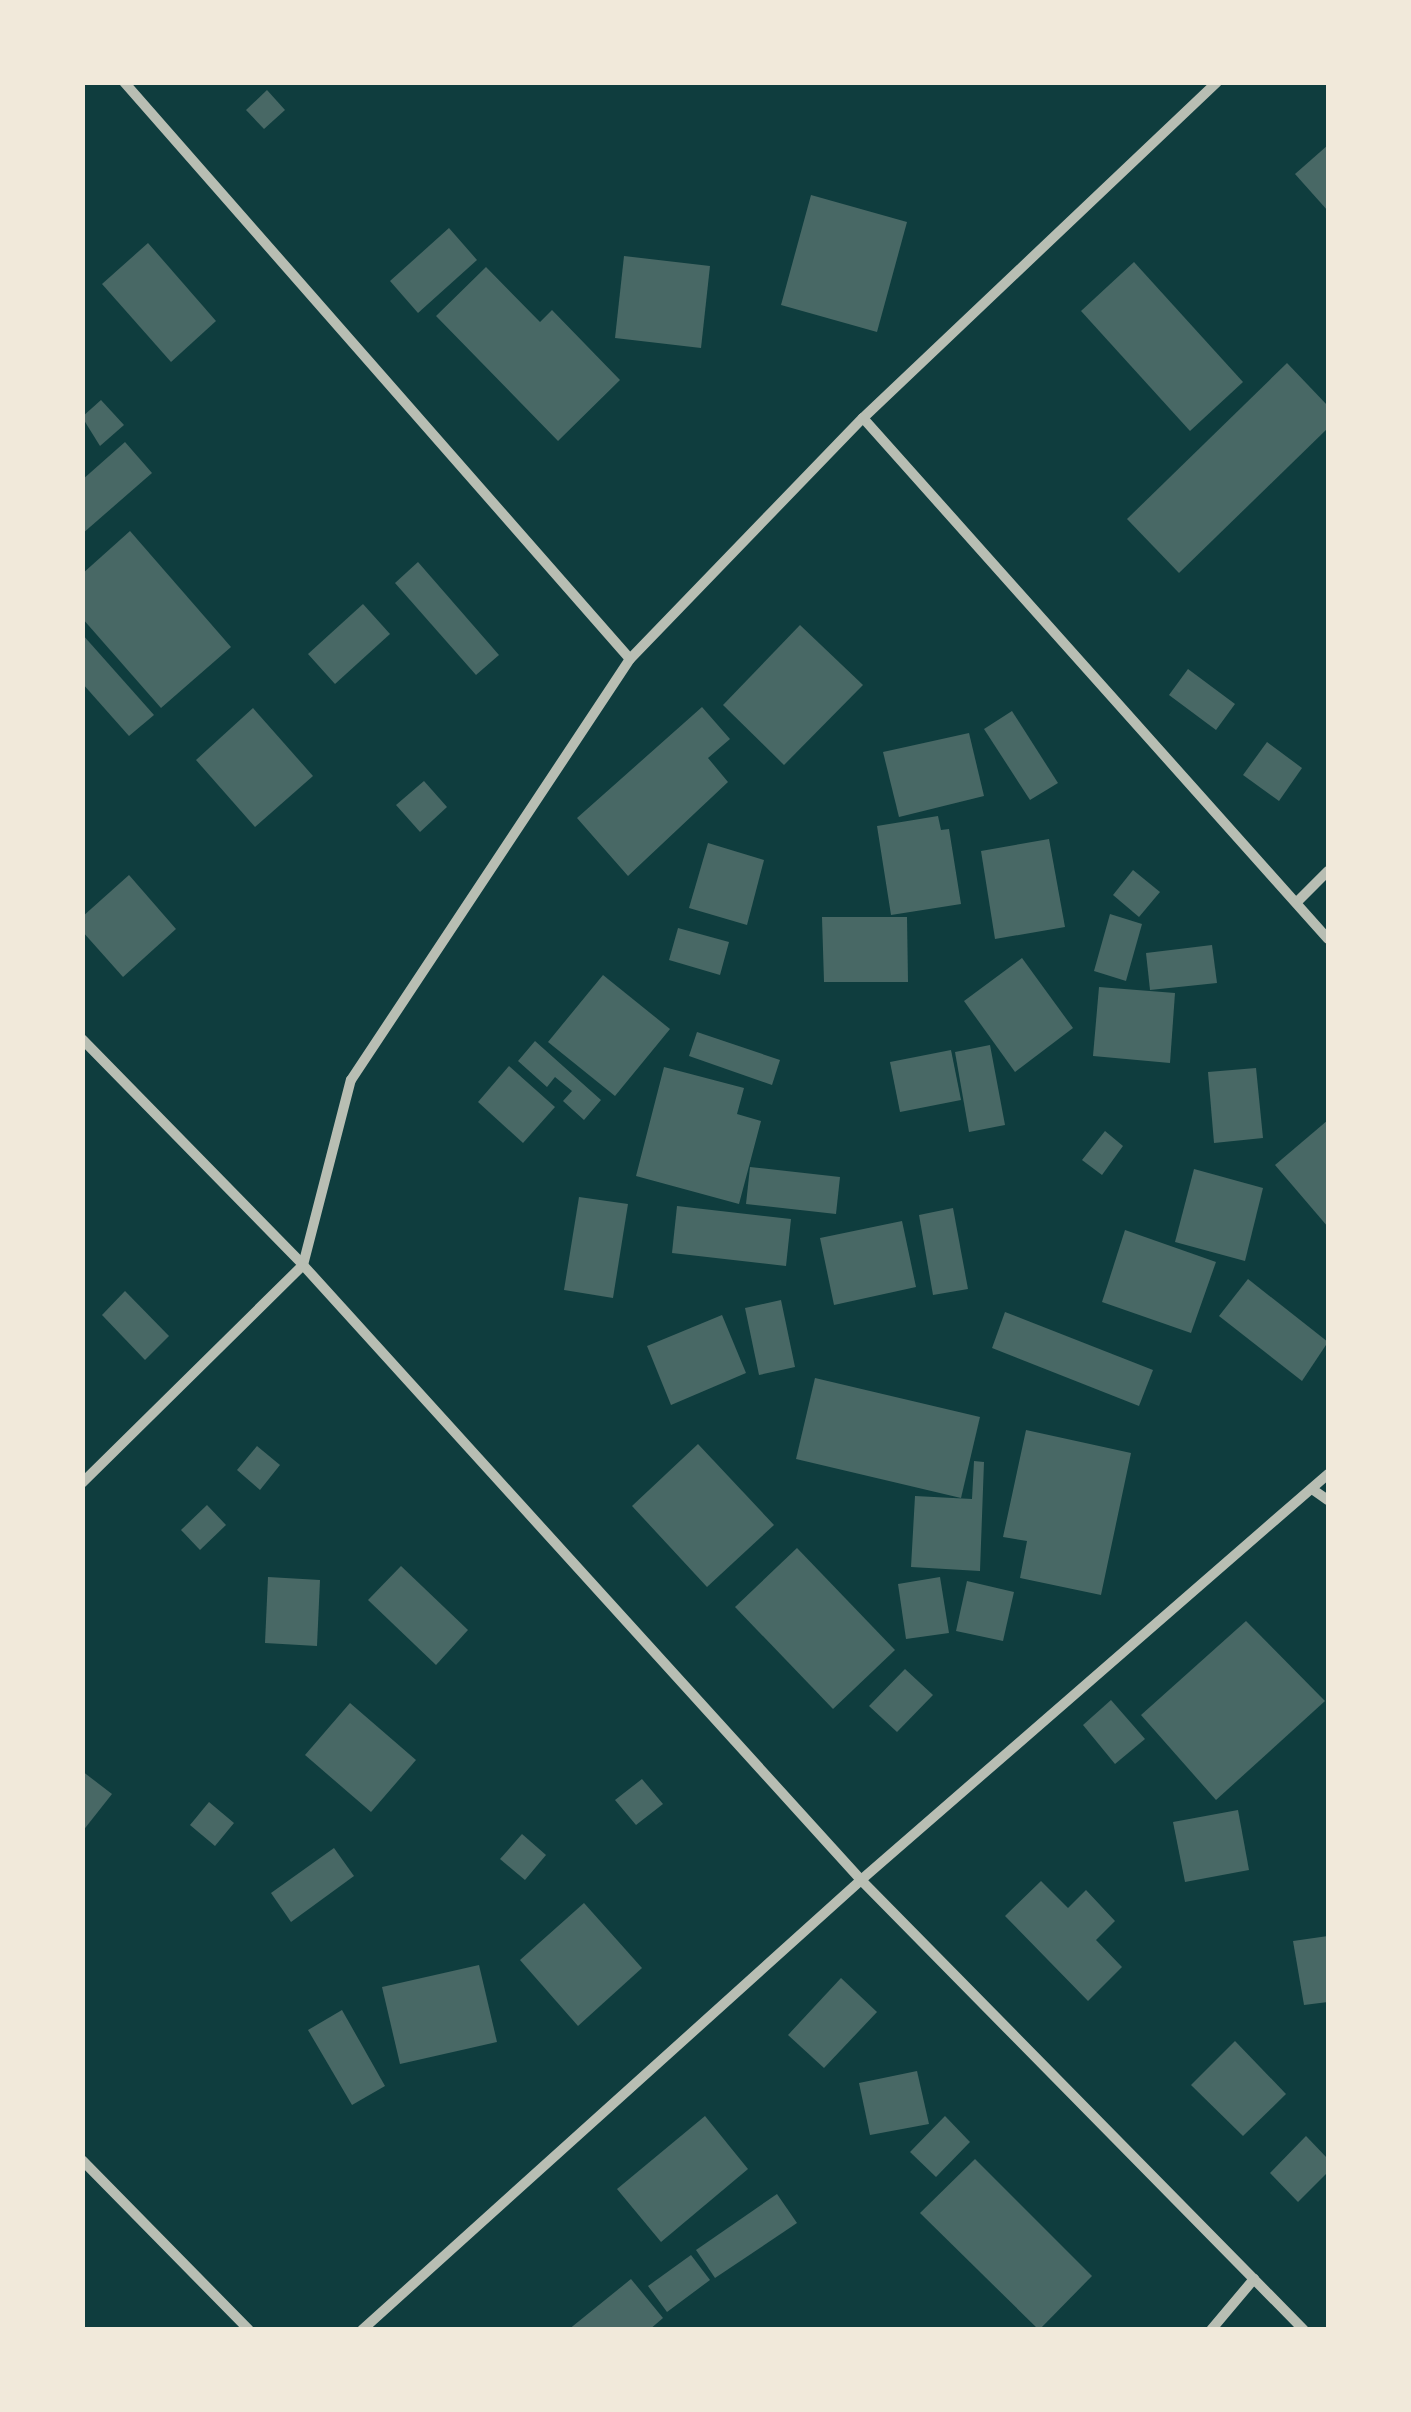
<!DOCTYPE html>
<html>
<head>
<meta charset="utf-8">
<style>
	body { margin:0 }
	#map { position:relative; width:1411px; height:2412px; overflow:hidden; background:#0f3d3e; font-family:"DejaVu Sans",sans-serif }
	div>[style] { position:absolute }
	.building>* { inset:0; background:#486865 }
	.minor>* { height:10px; margin:-5px; padding:0 5px; transform-origin:5px; border-radius:5px; background:#b8beb3 }
	span { translate:-50% -50%; white-space:nowrap; text-align:center; line-height:1.15; -webkit-text-stroke:9px #f1e9da; paint-order:stroke }
	.frame { position:absolute; inset:0; border:85px solid #f1e9da; pointer-events:none }
</style>
</head>
<body>
<div id="map">
	<div class="building">
		<i style="clip-path:polygon(267px 90px,285px 110px,264px 129px,246px 110px)"></i>
		<i style="clip-path:polygon(1328px 145px,1328px 211px,1295px 174px)"></i>
		<i style="clip-path:polygon(811px 195px,907px 222px,877px 332px,781px 305px)"></i>
		<i style="clip-path:polygon(449px 228px,477px 260px,418px 313px,390px 281px)"></i>
		<i style="clip-path:polygon(148px 243px,216px 321px,171px 362px,102px 284px)"></i>
		<i style="clip-path:polygon(624px 256px,710px 266px,701px 348px,615px 338px)"></i>
		<i style="clip-path:polygon(1134px 262px,1243px 382px,1190px 431px,1081px 311px)"></i>
		<i style="clip-path:polygon(486px 267px,540px 322px,552px 310px,620px 380px,558px 441px,436px 316px)"></i>
		<i style="clip-path:polygon(1287px 363px,1328px 406px,1328px 428px,1179px 573px,1127px 519px)"></i>
		<i style="clip-path:polygon(101px 400px,124px 425px,100px 446px,82px 417px)"></i>
		<i style="clip-path:polygon(125px 442px,152px 473px,82px 534px,82px 480px)"></i>
		<i style="clip-path:polygon(130px 531px,231px 647px,161px 708px,82px 618px,82px 574px)"></i>
		<i style="clip-path:polygon(418px 562px,499px 655px,476px 675px,395px 583px)"></i>
		<i style="clip-path:polygon(363px 604px,390px 634px,335px 684px,308px 654px)"></i>
		<i style="clip-path:polygon(800px 625px,863px 685px,784px 765px,723px 705px)"></i>
		<i style="clip-path:polygon(82px 634px,154px 715px,129px 736px,82px 683px)"></i>
		<i style="clip-path:polygon(1188px 669px,1235px 704px,1216px 730px,1169px 695px)"></i>
		<i style="clip-path:polygon(702px 707px,730px 739px,708px 758px,728px 782px,628px 876px,577px 818px)"></i>
		<i style="clip-path:polygon(253px 708px,313px 776px,255px 827px,196px 760px)"></i>
		<i style="clip-path:polygon(1012px 711px,1058px 783px,1030px 800px,984px 729px)"></i>
		<i style="clip-path:polygon(969px 733px,984px 796px,899px 817px,883px 752px)"></i>
		<i style="clip-path:polygon(1267px 742px,1302px 768px,1279px 801px,1243px 775px)"></i>
		<i style="clip-path:polygon(424px 781px,447px 807px,420px 832px,396px 805px)"></i>
		<i style="clip-path:polygon(938px 816px,941px 830px,949px 829px,961px 904px,891px 915px,877px 826px)"></i>
		<i style="clip-path:polygon(1049px 839px,1065px 927px,995px 939px,981px 851px)"></i>
		<i style="clip-path:polygon(708px 843px,764px 860px,747px 925px,689px 908px)"></i>
		<i style="clip-path:polygon(1133px 870px,1160px 892px,1139px 917px,1113px 895px)"></i>
		<i style="clip-path:polygon(129px 875px,176px 929px,123px 977px,82px 931px,82px 917px)"></i>
		<i style="clip-path:polygon(1110px 914px,1142px 924px,1126px 981px,1094px 971px)"></i>
		<i style="clip-path:polygon(822px 917px,907px 917px,908px 982px,824px 982px)"></i>
		<i style="clip-path:polygon(678px 928px,729px 942px,720px 975px,669px 960px)"></i>
		<i style="clip-path:polygon(1212px 945px,1217px 983px,1150px 990px,1146px 953px)"></i>
		<i style="clip-path:polygon(1022px 958px,1073px 1028px,1015px 1072px,964px 1001px)"></i>
		<i style="clip-path:polygon(603px 975px,670px 1029px,615px 1096px,548px 1042px)"></i>
		<i style="clip-path:polygon(1099px 987px,1175px 993px,1170px 1063px,1093px 1056px)"></i>
		<i style="clip-path:polygon(697px 1032px,780px 1060px,772px 1085px,689px 1056px)"></i>
		<i style="clip-path:polygon(535px 1041px,601px 1100px,584px 1120px,563px 1101px,572px 1091px,555px 1077px,547px 1087px,518px 1061px)"></i>
		<i style="clip-path:polygon(990px 1045px,1005px 1125px,969px 1132px,955px 1052px)"></i>
		<i style="clip-path:polygon(951px 1050px,961px 1100px,900px 1112px,890px 1062px)"></i>
		<i style="clip-path:polygon(509px 1066px,555px 1107px,523px 1143px,478px 1102px)"></i>
		<i style="clip-path:polygon(664px 1067px,744px 1088px,737px 1114px,761px 1121px,739px 1204px,636px 1176px)"></i>
		<i style="clip-path:polygon(1256px 1068px,1263px 1138px,1214px 1143px,1208px 1072px)"></i>
		<i style="clip-path:polygon(1328px 1120px,1328px 1227px,1275px 1165px)"></i>
		<i style="clip-path:polygon(1105px 1131px,1123px 1146px,1102px 1175px,1082px 1160px)"></i>
		<i style="clip-path:polygon(750px 1167px,840px 1177px,836px 1214px,746px 1204px)"></i>
		<i style="clip-path:polygon(1194px 1169px,1263px 1188px,1245px 1261px,1175px 1242px)"></i>
		<i style="clip-path:polygon(579px 1197px,628px 1204px,613px 1298px,564px 1290px)"></i>
		<i style="clip-path:polygon(677px 1206px,791px 1219px,786px 1266px,672px 1253px)"></i>
		<i style="clip-path:polygon(953px 1208px,968px 1289px,933px 1295px,919px 1215px)"></i>
		<i style="clip-path:polygon(902px 1221px,916px 1287px,834px 1305px,820px 1238px)"></i>
		<i style="clip-path:polygon(1125px 1230px,1216px 1262px,1191px 1333px,1102px 1302px)"></i>
		<i style="clip-path:polygon(1248px 1279px,1328px 1342px,1302px 1381px,1219px 1316px)"></i>
		<i style="clip-path:polygon(125px 1291px,169px 1336px,145px 1360px,102px 1315px)"></i>
		<i style="clip-path:polygon(781px 1300px,795px 1367px,759px 1375px,745px 1308px)"></i>
		<i style="clip-path:polygon(1005px 1312px,1153px 1370px,1139px 1406px,992px 1348px)"></i>
		<i style="clip-path:polygon(722px 1315px,746px 1373px,671px 1405px,647px 1346px)"></i>
		<i style="clip-path:polygon(815px 1378px,980px 1417px,961px 1498px,796px 1459px)"></i>
		<i style="clip-path:polygon(1026px 1430px,1131px 1453px,1101px 1595px,1020px 1578px,1027px 1541px,1003px 1537px)"></i>
		<i style="clip-path:polygon(698px 1444px,774px 1525px,707px 1587px,632px 1506px)"></i>
		<i style="clip-path:polygon(257px 1446px,280px 1465px,260px 1490px,237px 1470px)"></i>
		<i style="clip-path:polygon(974px 1461px,984px 1462px,980px 1571px,911px 1567px,915px 1496px,972px 1499px)"></i>
		<i style="clip-path:polygon(207px 1505px,226px 1525px,200px 1550px,181px 1530px)"></i>
		<i style="clip-path:polygon(797px 1548px,895px 1650px,833px 1709px,735px 1607px)"></i>
		<i style="clip-path:polygon(401px 1566px,468px 1630px,436px 1665px,368px 1600px)"></i>
		<i style="clip-path:polygon(268px 1577px,320px 1580px,317px 1646px,265px 1643px)"></i>
		<i style="clip-path:polygon(940px 1577px,949px 1633px,906px 1639px,898px 1584px)"></i>
		<i style="clip-path:polygon(967px 1581px,1014px 1592px,1003px 1641px,956px 1631px)"></i>
		<i style="clip-path:polygon(1246px 1621px,1325px 1701px,1216px 1800px,1141px 1715px)"></i>
		<i style="clip-path:polygon(905px 1669px,933px 1695px,897px 1732px,869px 1706px)"></i>
		<i style="clip-path:polygon(1111px 1700px,1145px 1739px,1115px 1764px,1083px 1725px)"></i>
		<i style="clip-path:polygon(350px 1703px,416px 1760px,371px 1812px,305px 1755px)"></i>
		<i style="clip-path:polygon(82px 1771px,112px 1794px,82px 1832px)"></i>
		<i style="clip-path:polygon(642px 1779px,663px 1804px,636px 1825px,615px 1800px)"></i>
		<i style="clip-path:polygon(209px 1802px,234px 1823px,215px 1846px,190px 1825px)"></i>
		<i style="clip-path:polygon(1238px 1810px,1249px 1870px,1185px 1882px,1173px 1822px)"></i>
		<i style="clip-path:polygon(522px 1834px,546px 1855px,525px 1880px,500px 1859px)"></i>
		<i style="clip-path:polygon(334px 1848px,354px 1876px,291px 1922px,271px 1893px)"></i>
		<i style="clip-path:polygon(1041px 1881px,1068px 1908px,1086px 1890px,1115px 1921px,1096px 1940px,1122px 1967px,1088px 2001px,1005px 1916px)"></i>
		<i style="clip-path:polygon(584px 1903px,642px 1968px,578px 2026px,520px 1960px)"></i>
		<i style="clip-path:polygon(1328px 1936px,1328px 2002px,1304px 2005px,1293px 1941px)"></i>
		<i style="clip-path:polygon(479px 1965px,497px 2042px,400px 2064px,382px 1987px)"></i>
		<i style="clip-path:polygon(841px 1978px,877px 2012px,824px 2068px,788px 2035px)"></i>
		<i style="clip-path:polygon(342px 2010px,385px 2086px,352px 2105px,308px 2030px)"></i>
		<i style="clip-path:polygon(1235px 2041px,1286px 2094px,1243px 2136px,1191px 2085px)"></i>
		<i style="clip-path:polygon(917px 2071px,929px 2124px,870px 2135px,859px 2083px)"></i>
		<i style="clip-path:polygon(705px 2116px,748px 2169px,661px 2242px,617px 2189px)"></i>
		<i style="clip-path:polygon(945px 2116px,970px 2142px,936px 2177px,910px 2152px)"></i>
		<i style="clip-path:polygon(1306px 2136px,1328px 2159px,1328px 2172px,1298px 2202px,1270px 2173px)"></i>
		<i style="clip-path:polygon(975px 2159px,1092px 2276px,1039px 2330px,920px 2213px)"></i>
		<i style="clip-path:polygon(777px 2194px,797px 2223px,715px 2278px,696px 2250px)"></i>
		<i style="clip-path:polygon(691px 2255px,710px 2280px,667px 2312px,648px 2286px)"></i>
		<i style="clip-path:polygon(631px 2279px,663px 2318px,649px 2330px,568px 2330px)"></i>
	</div>
	<div class="minor">
		<i style="left:124px;top:82px;width:767px;rotate:48.75deg"></i>
		<i style="left:863px;top:418px;width:698px;rotate:48.25deg"></i>
		<i style="left:1298px;top:901px;width:42px;rotate:-45deg"></i>
		<i style="left:82px;top:1039px;width:316px;rotate:45.6deg"></i>
		<i style="left:303px;top:1265px;width:830px;rotate:47.78deg"></i>
		<i style="left:861px;top:1880px;width:631px;rotate:45.45deg"></i>
		<i style="left:82px;top:1483px;width:310px;rotate:-44.6deg"></i>
		<i style="left:303px;top:1265px;width:191px;rotate:-75.5deg"></i>
		<i style="left:351px;top:1080px;width:505px;rotate:-56.47deg"></i>
		<i style="left:630px;top:659px;width:335px;rotate:-46deg"></i>
		<i style="left:863px;top:418px;width:488px;rotate:-43.5deg"></i>
		<i style="left:1312px;top:1489px;width:19px;rotate:35deg"></i>
		<i style="left:82px;top:2160px;width:238px;rotate:45.5deg"></i>
		<i style="left:362px;top:2330px;width:672px;rotate:-42.04deg"></i>
		<i style="left:861px;top:1880px;width:619px;rotate:-41deg"></i>
		<i style="left:1211px;top:2330px;width:67px;rotate:-49.9deg"></i>
	</div>
	<div class="frame"></div>
</div>
</body>
</html>
